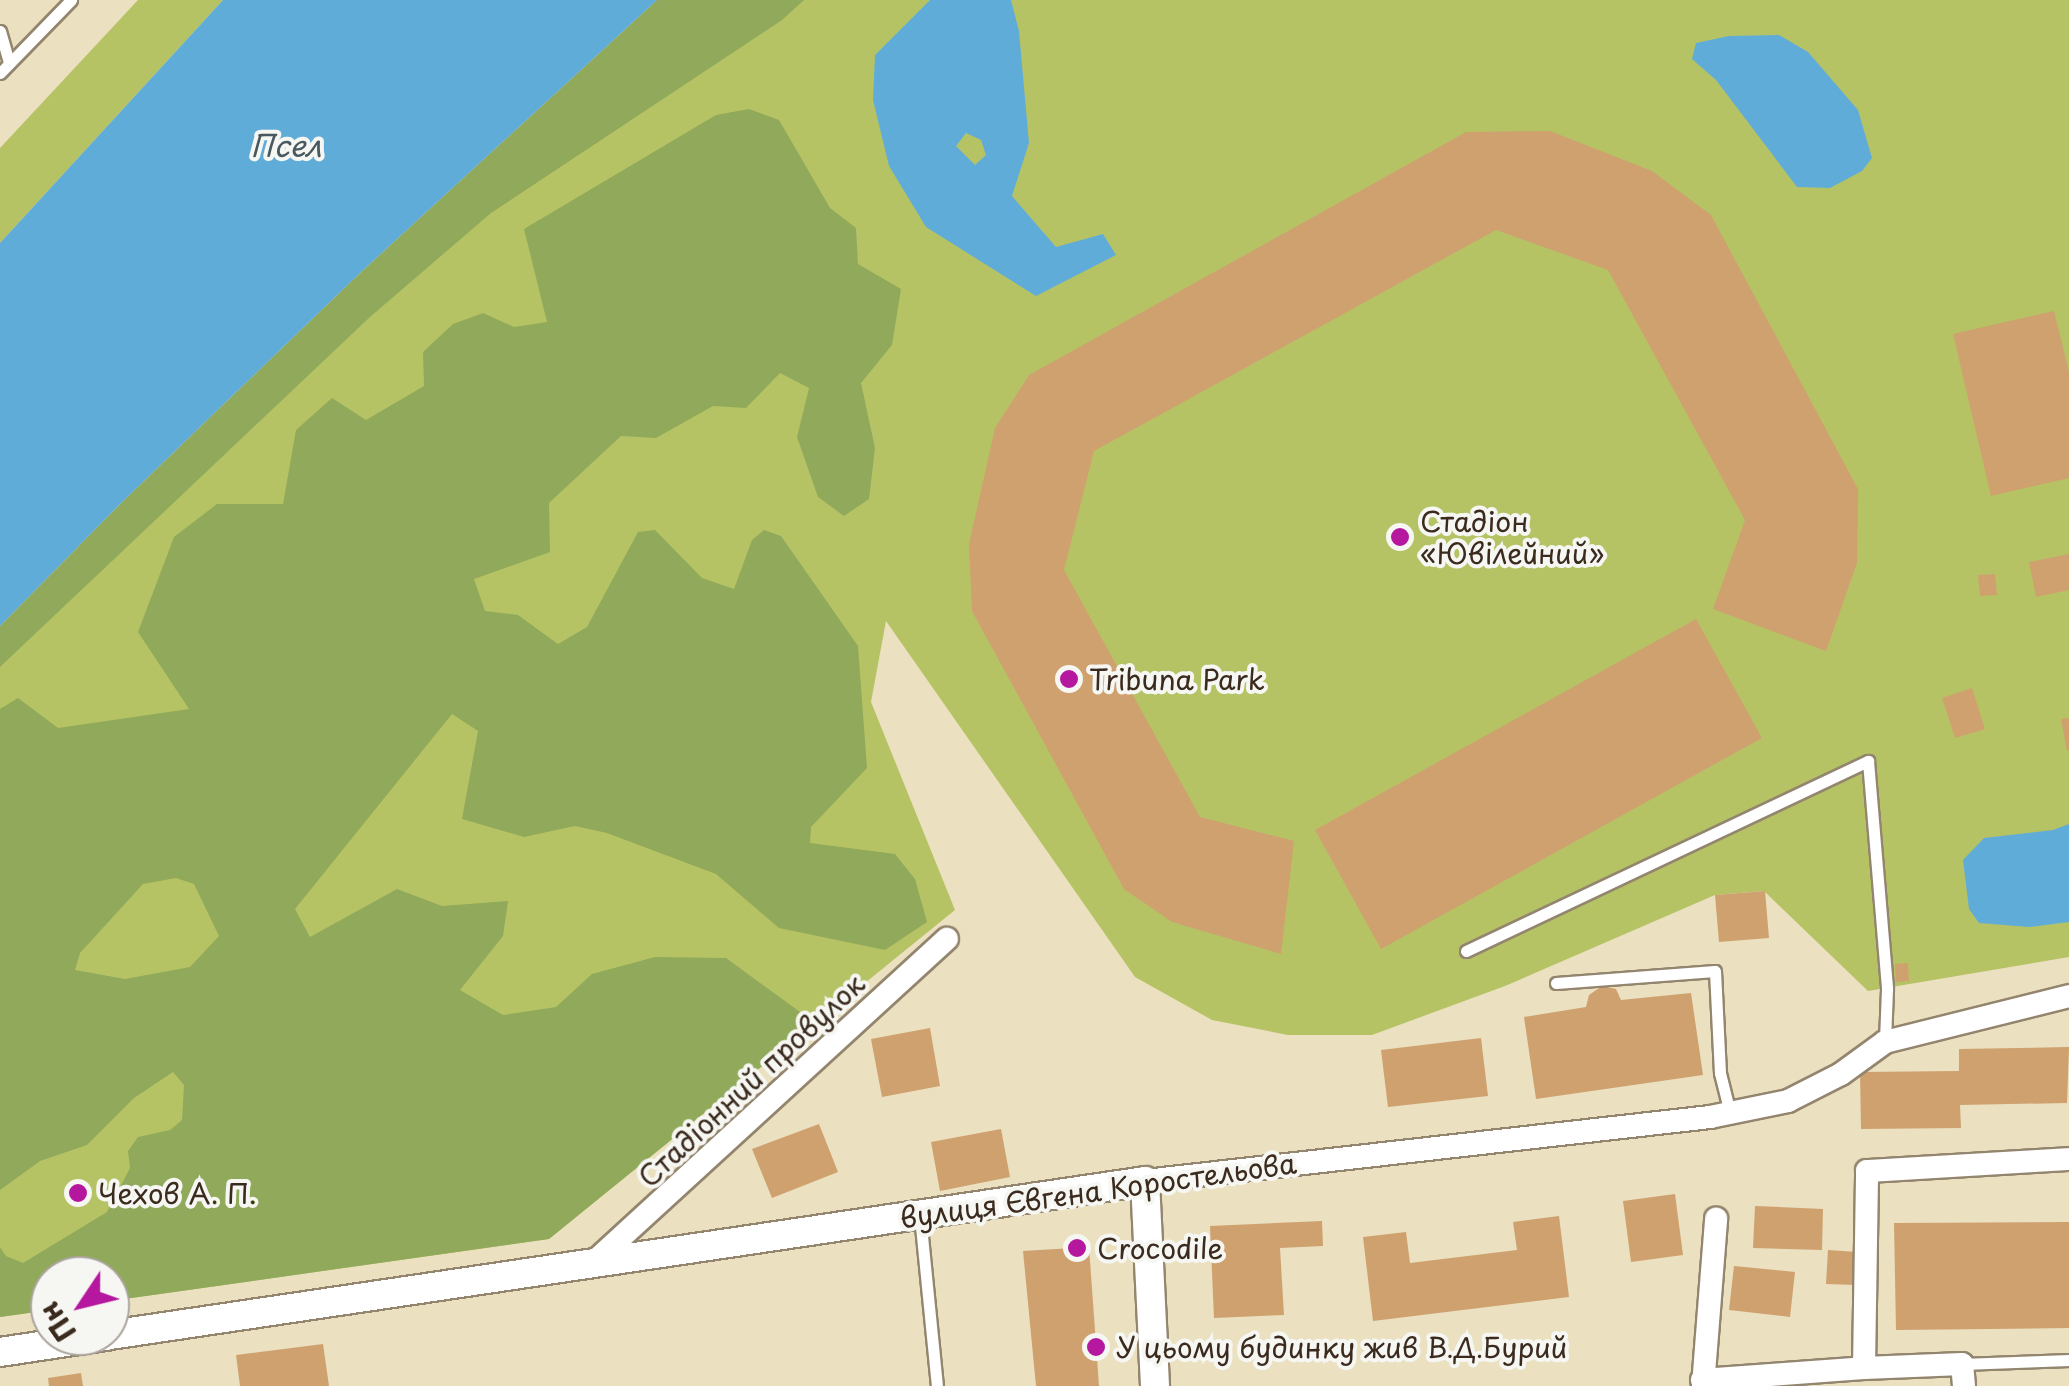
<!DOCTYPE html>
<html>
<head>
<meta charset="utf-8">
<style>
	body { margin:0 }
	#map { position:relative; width:2069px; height:1386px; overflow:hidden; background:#ebe0bf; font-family:"Playpen Sans",sans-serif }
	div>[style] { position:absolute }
	.green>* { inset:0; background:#b6c365 }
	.forest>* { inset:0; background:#90a95a }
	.water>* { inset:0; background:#60acd9 }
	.building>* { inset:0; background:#cea16f }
	.roads { filter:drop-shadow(2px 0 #93856e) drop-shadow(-2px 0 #93856e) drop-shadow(0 2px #93856e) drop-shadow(0 -2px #93856e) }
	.service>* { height:11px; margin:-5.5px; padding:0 5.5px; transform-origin:5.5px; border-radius:5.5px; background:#fff }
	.minor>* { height:22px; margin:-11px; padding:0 11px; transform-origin:11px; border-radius:11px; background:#fff }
	.tertiary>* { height:28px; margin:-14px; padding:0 14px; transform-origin:14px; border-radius:14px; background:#fff }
	.dots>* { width:28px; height:28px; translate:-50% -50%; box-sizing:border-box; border:5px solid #f6f6f2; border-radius:50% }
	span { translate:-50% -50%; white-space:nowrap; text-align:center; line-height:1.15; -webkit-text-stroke:8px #f6f6f2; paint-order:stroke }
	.poi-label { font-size:28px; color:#3b2a1e }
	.left { translate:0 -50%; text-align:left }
	.street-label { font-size:28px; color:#3b2a1e }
	.water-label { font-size:30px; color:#48585f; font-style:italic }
	.north { position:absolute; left:30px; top:1256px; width:100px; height:100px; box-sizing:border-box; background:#f6f6f2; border:2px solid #aba49d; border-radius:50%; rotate:235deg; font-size:28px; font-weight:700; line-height:40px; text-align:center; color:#3b2a1e }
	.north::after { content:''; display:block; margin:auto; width:35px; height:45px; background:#b5179e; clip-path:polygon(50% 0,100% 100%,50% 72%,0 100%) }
</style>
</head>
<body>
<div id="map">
	<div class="green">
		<i style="clip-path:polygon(138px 0,223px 0,0 243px,0 148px)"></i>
		<i style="clip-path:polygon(657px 0,2069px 0,2069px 957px,1868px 991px,1764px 891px,1715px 895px,1505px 986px,1372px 1035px,1288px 1035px,1212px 1020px,1135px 977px,886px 621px,871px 702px,955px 910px,549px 1239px,110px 1301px,110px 1276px,50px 1276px,50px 1310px,0 1317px,0 626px)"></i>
	</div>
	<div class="forest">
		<i style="clip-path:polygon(657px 0,804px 0,782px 20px,491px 213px,370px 317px,0 667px,0 626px,119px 505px,360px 273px)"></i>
		<i style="clip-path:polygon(evenodd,749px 109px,779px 120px,830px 208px,856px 228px,858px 264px,901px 289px,892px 345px,861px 383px,875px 448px,869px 499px,844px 516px,818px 497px,797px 437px,809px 388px,780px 373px,746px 408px,713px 406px,656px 438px,621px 436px,549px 503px,550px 552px,474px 579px,485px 611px,518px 615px,558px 644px,587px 627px,638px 532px,655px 530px,702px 578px,734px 589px,752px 540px,764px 530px,781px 536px,858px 646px,867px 768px,811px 827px,810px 843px,895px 854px,915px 879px,927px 922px,885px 950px,779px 928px,716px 874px,607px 833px,575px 826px,524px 837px,462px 819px,478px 731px,452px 714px,295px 909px,310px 937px,397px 889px,442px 906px,508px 901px,503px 936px,460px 990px,503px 1015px,556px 1007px,592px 974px,655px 957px,726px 958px,815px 1023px,549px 1239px,110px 1301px,110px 1276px,50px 1276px,50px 1310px,0 1317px,0 1247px,6px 1256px,23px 1263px,107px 1212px,130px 1168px,128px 1151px,138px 1137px,170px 1130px,182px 1120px,184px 1085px,173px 1072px,134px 1098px,87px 1145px,40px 1161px,0 1190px,0 709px,18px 698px,58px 728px,189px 709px,138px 632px,174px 537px,217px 504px,283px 504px,296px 430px,332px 398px,366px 420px,424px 386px,423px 352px,453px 324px,483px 313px,514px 327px,547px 322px,524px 229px,716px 115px,749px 109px,176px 878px,194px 884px,219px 936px,190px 967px,125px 979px,75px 970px,80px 953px,143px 884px,176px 878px)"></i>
	</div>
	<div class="water">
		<i style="clip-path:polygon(223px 0,657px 0,360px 273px,119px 505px,0 626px,0 243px)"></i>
		<i style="clip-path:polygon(evenodd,930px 0,1011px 0,1019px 31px,1029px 143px,1012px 196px,1056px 247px,1103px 234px,1116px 255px,1036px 296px,926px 227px,889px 166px,873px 100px,875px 55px,930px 0,966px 133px,981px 140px,986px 155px,975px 165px,956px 146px,966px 133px)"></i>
		<i style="clip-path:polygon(1779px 35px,1808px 52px,1858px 110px,1872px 158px,1862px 171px,1830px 188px,1797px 187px,1716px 80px,1692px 59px,1696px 43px,1729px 36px)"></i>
		<i style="clip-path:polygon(2069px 824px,2069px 922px,2029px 927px,1979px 923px,1969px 909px,1963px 860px,1984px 838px,2053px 830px)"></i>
	</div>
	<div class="building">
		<i style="clip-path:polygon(1550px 131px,1652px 171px,1711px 215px,1858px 489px,1857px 563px,1826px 651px,1713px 609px,1745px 520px,1608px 270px,1496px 230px,1094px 451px,1064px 570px,1200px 817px,1294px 841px,1281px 954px,1172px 922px,1124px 889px,972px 611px,969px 544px,995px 428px,1029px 375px,1466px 132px)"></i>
		<i style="clip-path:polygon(2054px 311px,2069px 372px,2069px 478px,1991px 496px,1953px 334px)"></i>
		<i style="clip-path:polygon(2069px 554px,2069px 590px,2036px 597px,2029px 562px)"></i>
		<i style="clip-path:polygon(1995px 574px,1997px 595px,1980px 596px,1978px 575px)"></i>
		<i style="clip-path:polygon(1696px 619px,1762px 738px,1381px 949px,1315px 830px)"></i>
		<i style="clip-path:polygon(1972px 688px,1985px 729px,1955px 738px,1942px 698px)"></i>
		<i style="clip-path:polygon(2069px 718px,2069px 750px,2067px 751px,2061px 719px)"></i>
		<i style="clip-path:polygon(1765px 891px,1769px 938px,1719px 942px,1715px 895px)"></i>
		<i style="clip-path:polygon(1908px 963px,1909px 981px,1896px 982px,1895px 964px)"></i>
		<i style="clip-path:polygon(1602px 986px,1616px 989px,1621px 1000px,1691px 993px,1703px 1075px,1536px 1099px,1524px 1017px,1586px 1007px,1589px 995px)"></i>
		<i style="clip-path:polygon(930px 1028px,940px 1086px,882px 1097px,871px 1039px)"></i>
		<i style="clip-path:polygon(1481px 1038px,1488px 1096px,1388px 1107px,1381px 1050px)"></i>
		<i style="clip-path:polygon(2069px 1047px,2067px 1103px,1960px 1105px,1961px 1128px,1861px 1129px,1860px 1072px,1959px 1071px,1959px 1049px)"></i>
		<i style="clip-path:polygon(819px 1124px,838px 1172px,772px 1198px,752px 1149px)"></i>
		<i style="clip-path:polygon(1001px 1129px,1010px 1177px,940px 1191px,931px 1142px)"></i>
		<i style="clip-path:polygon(1675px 1194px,1683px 1255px,1631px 1262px,1623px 1201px)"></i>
		<i style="clip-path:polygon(1755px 1206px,1823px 1209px,1822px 1250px,1753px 1248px)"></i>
		<i style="clip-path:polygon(1559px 1216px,1569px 1297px,1373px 1321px,1363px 1237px,1406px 1232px,1410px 1263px,1517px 1250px,1513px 1222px)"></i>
		<i style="clip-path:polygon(1322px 1221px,1323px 1246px,1280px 1248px,1284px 1315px,1214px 1318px,1210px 1226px)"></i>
		<i style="clip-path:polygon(2069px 1222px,2069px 1328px,1896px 1330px,1894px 1223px)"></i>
		<i style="clip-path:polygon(1089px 1247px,1099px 1386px,1036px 1386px,1023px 1251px)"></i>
		<i style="clip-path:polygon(1828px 1250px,1857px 1252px,1856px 1285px,1826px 1284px)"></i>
		<i style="clip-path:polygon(1734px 1266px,1795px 1272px,1790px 1317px,1729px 1310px)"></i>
		<i style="clip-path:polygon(323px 1344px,329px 1386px,240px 1386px,236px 1355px)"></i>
		<i style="clip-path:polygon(81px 1373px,83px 1386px,49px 1386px,48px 1378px)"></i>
	</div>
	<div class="roads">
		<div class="service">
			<i style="left:0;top:31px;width:33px;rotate:74deg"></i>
			<i style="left:0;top:73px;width:102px;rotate:-45.8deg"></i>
			<i style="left:1466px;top:951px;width:445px;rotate:-25.3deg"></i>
			<i style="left:1868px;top:761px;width:229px;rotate:85.2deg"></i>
			<i style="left:1887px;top:989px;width:53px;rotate:92.2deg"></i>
			<i style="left:1556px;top:983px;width:159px;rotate:-4.3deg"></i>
			<i style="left:1715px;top:971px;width:102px;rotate:87.2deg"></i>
			<i style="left:1720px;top:1073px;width:41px;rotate:76deg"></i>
			<i style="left:920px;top:1216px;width:171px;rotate:84.3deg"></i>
			<i style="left:1962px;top:1364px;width:107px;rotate:-2.1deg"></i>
		</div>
		<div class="minor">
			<i style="left:1145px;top:1181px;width:569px;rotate:-6.46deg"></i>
			<i style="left:1710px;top:1117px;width:80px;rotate:-11.6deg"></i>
			<i style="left:1788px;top:1101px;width:59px;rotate:-27deg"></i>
			<i style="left:1841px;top:1074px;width:54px;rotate:-36deg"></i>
			<i style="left:1885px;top:1042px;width:190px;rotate:-14deg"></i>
			<i style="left:593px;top:1263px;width:480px;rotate:-42.5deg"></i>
			<i style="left:1702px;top:1380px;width:162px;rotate:-4.2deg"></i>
			<i style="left:1703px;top:1386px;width:168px;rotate:-85.5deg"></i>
			<i style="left:1964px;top:1386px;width:22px;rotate:-95deg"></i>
			<i style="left:1962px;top:1364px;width:98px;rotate:177.7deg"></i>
			<i style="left:1864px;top:1368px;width:197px;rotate:-89.1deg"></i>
			<i style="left:1867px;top:1171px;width:202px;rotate:-3.4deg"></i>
		</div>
		<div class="tertiary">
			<i style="left:110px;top:1335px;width:1046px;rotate:-8.46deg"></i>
			<i style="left:1145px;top:1181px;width:205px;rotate:87.2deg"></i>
			<i style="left:0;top:1352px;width:107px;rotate:-8.6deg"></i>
		</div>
	</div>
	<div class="dots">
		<i style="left:1400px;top:537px;background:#b5179e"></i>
		<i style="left:1069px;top:679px;background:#b5179e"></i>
		<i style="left:78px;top:1193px;background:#b5179e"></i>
		<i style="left:1077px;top:1248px;background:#b5179e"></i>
		<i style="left:1096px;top:1347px;background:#b5179e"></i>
	</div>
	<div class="poi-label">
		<span class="left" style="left:1420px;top:537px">Стадіон<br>«Ювілейний»</span>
		<span class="left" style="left:1089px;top:679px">Tribuna Park</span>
		<span class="left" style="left:98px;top:1193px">Чехов А. П.</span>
		<span class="left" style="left:1097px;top:1248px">Crocodile</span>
		<span class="left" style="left:1116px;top:1347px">У цьому будинку жив В.Д.Бурий</span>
	</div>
	<div class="street-label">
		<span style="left:751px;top:1080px;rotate:-43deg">Стадіонний провулок</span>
		<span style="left:1098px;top:1190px;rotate:-8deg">вулиця Євгена Коростельова</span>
	</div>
	<div class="water-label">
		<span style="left:286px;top:145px">Псел</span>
	</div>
	<div class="north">Пн</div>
</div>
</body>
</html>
